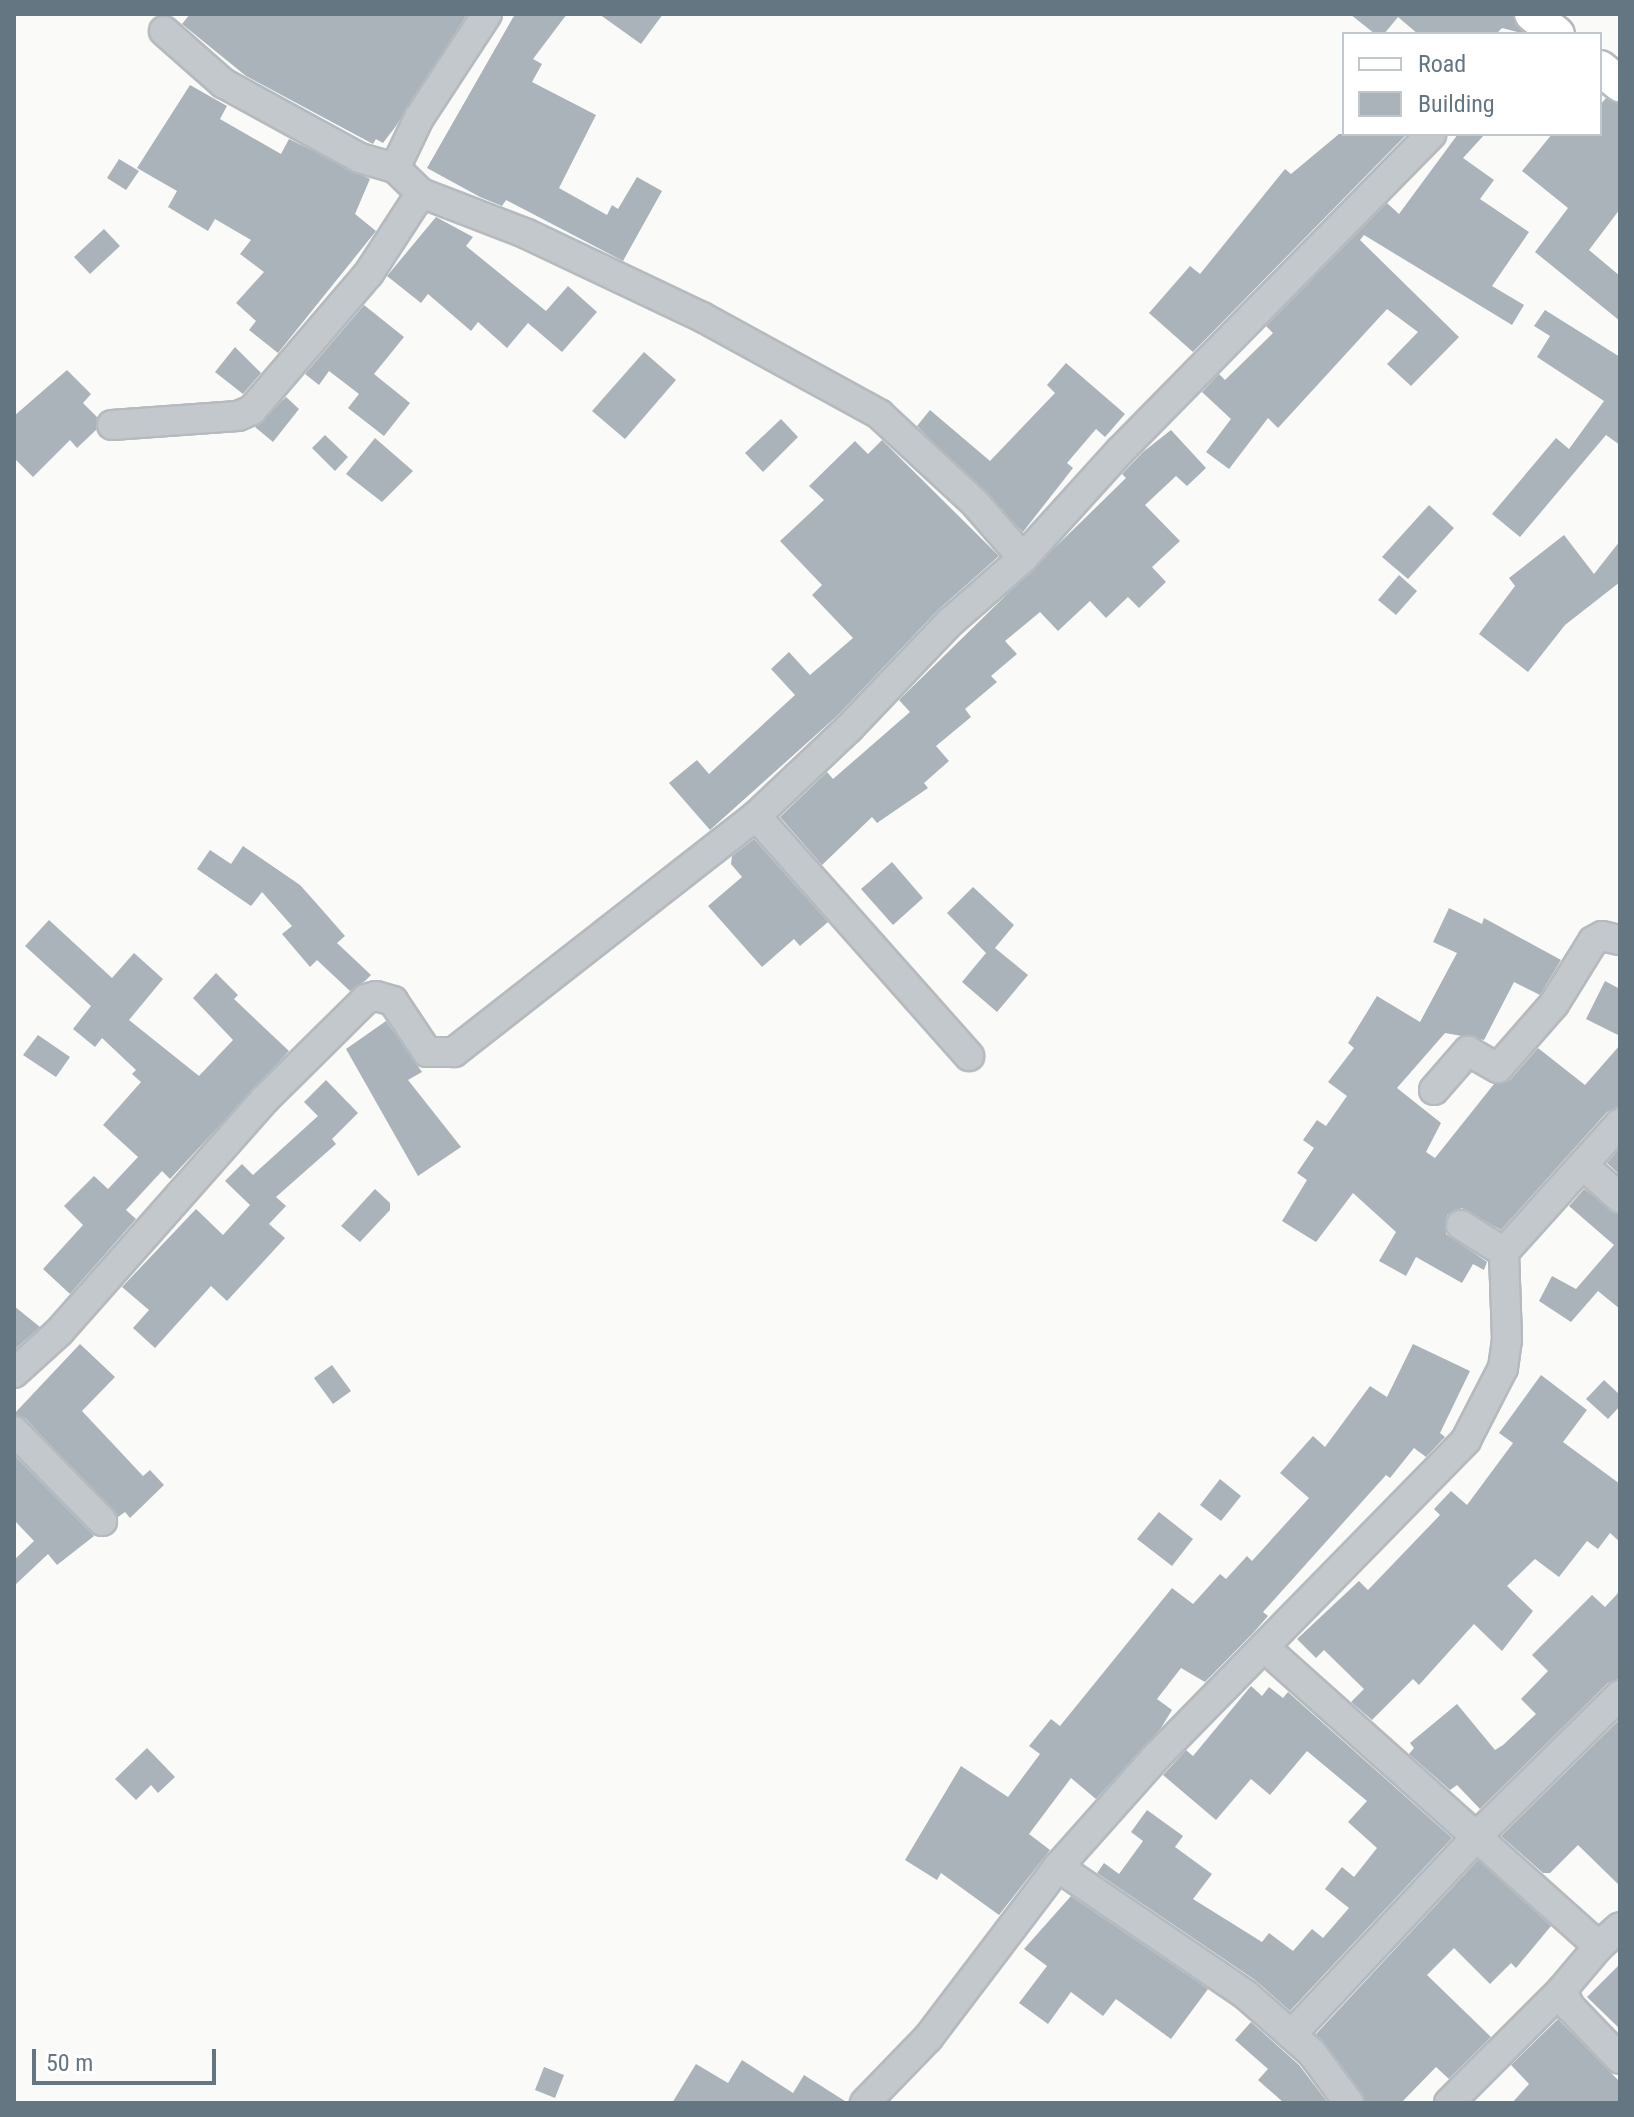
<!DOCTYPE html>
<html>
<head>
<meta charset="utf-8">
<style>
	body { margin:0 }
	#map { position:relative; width:1634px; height:2117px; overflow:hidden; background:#fafaf8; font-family:"Roboto Condensed",sans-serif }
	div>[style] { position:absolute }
	.building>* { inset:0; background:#aab3b9 }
	.roads { filter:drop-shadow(2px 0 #b5babe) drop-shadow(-2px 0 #b5babe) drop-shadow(0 2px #b5babe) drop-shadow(0 -2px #b5babe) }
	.minor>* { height:28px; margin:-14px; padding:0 14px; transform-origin:14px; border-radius:14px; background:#c3c8cc }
	.major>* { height:34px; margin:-17px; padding:0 17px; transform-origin:17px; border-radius:17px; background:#fff }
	span { translate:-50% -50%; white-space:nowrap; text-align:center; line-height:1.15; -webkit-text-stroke:8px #fff; paint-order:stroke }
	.frame { position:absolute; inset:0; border:16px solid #657683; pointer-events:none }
	.legend { position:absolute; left:1342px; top:32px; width:260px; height:104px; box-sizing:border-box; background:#fff; border:2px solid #c1c8cd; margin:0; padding:10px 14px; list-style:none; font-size:24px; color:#657683 }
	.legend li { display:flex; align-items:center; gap:16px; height:40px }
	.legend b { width:40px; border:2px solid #c1c8cd }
	.scale { position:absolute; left:32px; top:2049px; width:184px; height:36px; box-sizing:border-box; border:4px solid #657683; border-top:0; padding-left:10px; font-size:24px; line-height:28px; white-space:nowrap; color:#657683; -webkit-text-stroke:6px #fff; paint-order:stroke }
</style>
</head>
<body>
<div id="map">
	<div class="building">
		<i style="clip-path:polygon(190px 14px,467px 14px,396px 126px,383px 143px,376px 139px,373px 144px,246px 76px,182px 24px)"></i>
		<i style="clip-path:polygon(515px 14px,567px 14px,533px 59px,542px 64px,532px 82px,596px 115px,559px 188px,607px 215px,612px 205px,618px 209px,637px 177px,662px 191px,623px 261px,506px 200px,502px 206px,480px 197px,427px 168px)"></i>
		<i style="clip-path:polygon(599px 14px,663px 14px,641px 44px)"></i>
		<i style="clip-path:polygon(1350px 14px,1512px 14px,1525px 34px,1502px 28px,1496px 34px,1418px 34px,1398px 17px,1384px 34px,1375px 34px)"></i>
		<i style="clip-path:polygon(190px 85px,227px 106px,220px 119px,281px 154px,289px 139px,370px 179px,355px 214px,376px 231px,278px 353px,249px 330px,256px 321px,236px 303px,264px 272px,240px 254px,251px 240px,215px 219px,208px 231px,168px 207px,177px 191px,137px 168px)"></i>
		<i style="clip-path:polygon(1606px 98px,1620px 104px,1620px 209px,1589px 250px,1620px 276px,1620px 321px,1535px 252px,1568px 208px,1522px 171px,1552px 134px,1600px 134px,1600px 105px)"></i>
		<i style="clip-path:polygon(1339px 134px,1407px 134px,1193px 352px,1149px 313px,1190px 266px,1200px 274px,1285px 169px,1291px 174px)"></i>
		<i style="clip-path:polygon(1458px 134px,1485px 134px,1463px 158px,1494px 180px,1480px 199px,1529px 232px,1492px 286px,1524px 305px,1512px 325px,1364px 235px,1360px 240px,1459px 337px,1411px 386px,1387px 364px,1418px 332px,1387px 309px,1278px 428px,1268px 418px,1229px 469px,1206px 452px,1231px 419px,1202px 392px,1219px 374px,1225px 380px,1273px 333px,1266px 326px,1387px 203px,1399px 214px)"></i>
		<i style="clip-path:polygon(119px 159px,139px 171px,126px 190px,107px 178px)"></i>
		<i style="clip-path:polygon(436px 217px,473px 237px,466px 246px,546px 311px,568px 286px,597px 312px,562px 352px,528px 323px,507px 348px,478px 322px,471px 331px,428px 294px,421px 303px,387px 276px)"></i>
		<i style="clip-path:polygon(104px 229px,120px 246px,90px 274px,74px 257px)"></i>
		<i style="clip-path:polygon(364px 305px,404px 337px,374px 374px,410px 403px,384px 436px,348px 408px,359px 394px,329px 371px,319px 385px,305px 374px)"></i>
		<i style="clip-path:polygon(1545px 310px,1620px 357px,1620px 445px,1606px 435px,1520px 537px,1492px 514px,1556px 438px,1569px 449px,1604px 401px,1537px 357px,1550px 336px,1534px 326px)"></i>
		<i style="clip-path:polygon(235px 347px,261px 373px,243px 394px,215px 372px)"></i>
		<i style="clip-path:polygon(644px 352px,676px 380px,625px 439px,592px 411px)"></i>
		<i style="clip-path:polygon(1066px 363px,1125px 414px,1105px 437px,1096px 429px,1067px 463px,1073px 468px,1023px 532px,917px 426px,930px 410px,990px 461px,1055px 393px,1047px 385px)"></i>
		<i style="clip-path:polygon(67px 370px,91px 394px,83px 403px,97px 417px,96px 430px,77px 448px,70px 440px,33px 477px,14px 458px,14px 416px)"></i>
		<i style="clip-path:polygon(286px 397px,299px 409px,273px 442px,255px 427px)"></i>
		<i style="clip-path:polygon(781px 419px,798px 437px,763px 472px,745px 453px)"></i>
		<i style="clip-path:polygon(1171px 430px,1206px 468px,1187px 486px,1176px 476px,1145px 505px,1180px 541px,1152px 567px,1166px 582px,1139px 608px,1128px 597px,1106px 618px,1090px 601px,1058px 631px,1040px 612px,1005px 641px,1017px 654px,991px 676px,997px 682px,965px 709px,971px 717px,936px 746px,949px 761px,924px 783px,928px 788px,877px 823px,872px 817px,822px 865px,780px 817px,827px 772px,833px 779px,910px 712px,899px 700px,1126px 478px,1122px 474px,1143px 452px)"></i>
		<i style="clip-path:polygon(325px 435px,348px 457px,335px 471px,312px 448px)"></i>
		<i style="clip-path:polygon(375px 438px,413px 471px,382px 502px,346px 474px)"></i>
		<i style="clip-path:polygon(882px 440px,999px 556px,938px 610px,837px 716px,710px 830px,669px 783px,697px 760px,709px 774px,795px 695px,771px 669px,789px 652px,810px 675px,853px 638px,812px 595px,822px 585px,780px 541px,824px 500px,809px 486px,855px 441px,868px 454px)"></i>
		<i style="clip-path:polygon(1429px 505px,1454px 528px,1408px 579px,1382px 557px)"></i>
		<i style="clip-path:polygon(1564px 535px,1594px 574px,1620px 541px,1620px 582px,1565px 625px,1528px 672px,1479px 634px,1515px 586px,1509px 578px)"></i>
		<i style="clip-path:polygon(1399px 575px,1417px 591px,1396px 615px,1378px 600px)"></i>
		<i style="clip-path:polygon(754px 839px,828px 922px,800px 946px,794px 939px,762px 967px,708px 906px,742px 877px,731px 864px,732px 856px)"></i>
		<i style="clip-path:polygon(243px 846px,300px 885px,317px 904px,345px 936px,337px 943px,371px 975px,365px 981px,350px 991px,317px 960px,310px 967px,282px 934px,292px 926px,262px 892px,251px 906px,197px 869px,210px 850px,231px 864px)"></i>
		<i style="clip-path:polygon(892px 862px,923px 898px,893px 925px,861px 889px)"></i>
		<i style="clip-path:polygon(973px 887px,1014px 925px,995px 948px,1028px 975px,997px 1012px,962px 982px,986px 953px,947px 913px)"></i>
		<i style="clip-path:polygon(1449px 908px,1482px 924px,1484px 918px,1561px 960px,1540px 995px,1514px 982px,1484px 1040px,1445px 1033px,1397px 1088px,1441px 1123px,1426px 1152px,1435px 1158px,1494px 1084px,1510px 1080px,1538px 1048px,1585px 1085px,1620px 1045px,1620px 1106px,1607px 1112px,1501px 1230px,1462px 1208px,1447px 1215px,1446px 1234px,1487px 1262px,1484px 1270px,1473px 1264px,1462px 1283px,1416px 1257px,1406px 1276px,1379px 1261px,1396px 1232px,1353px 1193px,1316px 1242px,1282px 1221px,1307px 1180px,1297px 1173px,1314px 1148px,1303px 1140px,1317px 1120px,1326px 1126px,1347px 1096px,1328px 1082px,1354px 1048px,1348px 1043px,1377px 996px,1420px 1022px,1457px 953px,1433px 942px)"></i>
		<i style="clip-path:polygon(49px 920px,112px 978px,134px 953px,163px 979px,129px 1020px,199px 1076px,233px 1040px,193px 998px,216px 973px,238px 995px,234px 999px,289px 1051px,170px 1179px,162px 1171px,126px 1210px,136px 1219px,70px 1294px,43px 1269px,83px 1225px,64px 1206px,94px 1176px,108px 1189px,138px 1157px,103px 1125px,141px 1082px,132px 1074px,136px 1070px,102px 1038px,95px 1047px,73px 1029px,91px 1006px,25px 946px)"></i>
		<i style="clip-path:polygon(1605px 981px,1620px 989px,1620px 1036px,1586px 1019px)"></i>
		<i style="clip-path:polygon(386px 1021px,422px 1072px,408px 1080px,461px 1147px,418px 1176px,346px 1049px)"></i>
		<i style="clip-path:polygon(38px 1035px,70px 1057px,56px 1077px,23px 1055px)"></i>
		<i style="clip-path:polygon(326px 1080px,358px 1113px,332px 1139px,336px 1144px,276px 1197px,286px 1206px,269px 1224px,285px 1238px,227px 1301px,211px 1286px,155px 1348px,133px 1328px,149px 1310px,122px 1287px,196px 1209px,223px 1235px,250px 1205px,225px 1181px,242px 1164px,253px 1175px,318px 1116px,304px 1102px)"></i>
		<i style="clip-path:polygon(1620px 1148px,1620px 1175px,1607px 1163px)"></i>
		<i style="clip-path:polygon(375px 1189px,390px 1203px,390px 1210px,360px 1242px,341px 1226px)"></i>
		<i style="clip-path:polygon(1584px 1189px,1620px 1215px,1620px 1309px,1598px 1291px,1571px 1322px,1539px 1301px,1552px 1276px,1576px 1289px,1614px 1245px,1569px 1206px)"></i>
		<i style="clip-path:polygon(14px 1306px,40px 1327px,14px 1350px)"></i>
		<i style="clip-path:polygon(80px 1344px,115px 1377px,82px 1411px,143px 1476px,150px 1470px,164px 1485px,130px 1518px,125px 1512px,118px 1517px,26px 1419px,14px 1414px)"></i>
		<i style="clip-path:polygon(1413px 1344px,1470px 1371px,1440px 1433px,1445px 1437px,1426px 1457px,1414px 1448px,1390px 1478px,1386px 1475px,1263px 1612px,1268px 1616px,1255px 1631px,1205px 1682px,1181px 1668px,1157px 1699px,1172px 1710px,1161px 1728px,1096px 1799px,1071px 1778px,1029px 1834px,1050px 1850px,999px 1915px,941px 1873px,937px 1880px,905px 1860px,961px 1766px,1008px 1797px,1040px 1754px,1029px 1746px,1051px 1719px,1060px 1726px,1172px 1588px,1193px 1604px,1220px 1574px,1226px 1579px,1247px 1556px,1252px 1561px,1309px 1498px,1280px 1473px,1313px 1436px,1325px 1447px,1370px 1386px,1387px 1397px)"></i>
		<i style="clip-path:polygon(332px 1365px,351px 1391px,333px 1404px,314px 1378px)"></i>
		<i style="clip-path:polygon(1541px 1375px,1587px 1410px,1563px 1442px,1620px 1484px,1620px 1542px,1610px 1533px,1598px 1549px,1587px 1541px,1559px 1577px,1535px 1559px,1507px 1586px,1533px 1611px,1502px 1651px,1474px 1624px,1419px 1685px,1413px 1679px,1372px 1720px,1351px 1702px,1364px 1689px,1324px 1650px,1316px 1658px,1297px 1639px,1359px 1581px,1368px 1590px,1440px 1515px,1434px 1509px,1451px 1491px,1467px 1505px,1513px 1443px,1499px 1433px)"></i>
		<i style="clip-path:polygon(1604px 1380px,1620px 1395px,1620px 1406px,1608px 1419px,1586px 1399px)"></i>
		<i style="clip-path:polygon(14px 1455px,94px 1536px,57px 1565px,48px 1554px,14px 1586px,14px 1560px,34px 1541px,14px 1520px)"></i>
		<i style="clip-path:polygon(1220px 1479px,1241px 1496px,1221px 1521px,1200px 1505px)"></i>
		<i style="clip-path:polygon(1159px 1512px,1193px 1539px,1172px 1566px,1137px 1539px)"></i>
		<i style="clip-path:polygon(1620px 1591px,1620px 1678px,1608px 1683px,1480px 1809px,1457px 1785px,1450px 1790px,1409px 1754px,1414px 1748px,1410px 1743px,1457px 1704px,1495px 1750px,1503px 1745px,1536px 1714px,1521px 1699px,1548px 1671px,1532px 1655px,1592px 1595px,1605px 1607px)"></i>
		<i style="clip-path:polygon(1251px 1686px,1262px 1696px,1269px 1687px,1283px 1698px,1288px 1692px,1452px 1838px,1290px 2011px,1255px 1980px,1097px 1873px,1104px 1863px,1119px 1874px,1143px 1841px,1131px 1832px,1147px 1810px,1183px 1836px,1175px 1847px,1212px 1874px,1193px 1899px,1262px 1942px,1269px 1933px,1293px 1951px,1312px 1929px,1323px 1938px,1349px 1908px,1325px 1889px,1342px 1867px,1354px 1877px,1377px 1848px,1348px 1822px,1367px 1801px,1307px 1751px,1270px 1795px,1251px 1779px,1216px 1820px,1163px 1775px,1186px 1750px,1193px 1756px)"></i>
		<i style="clip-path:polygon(1620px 1719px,1620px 1886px,1578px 1845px,1550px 1873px,1543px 1873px,1501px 1836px)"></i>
		<i style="clip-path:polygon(147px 1748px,175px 1777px,158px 1793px,151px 1785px,136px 1800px,115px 1779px)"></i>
		<i style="clip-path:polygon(1478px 1860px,1551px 1926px,1516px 1968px,1511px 1963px,1490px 1984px,1454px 1948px,1427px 1975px,1491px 2037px,1449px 2079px,1436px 2067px,1401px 2103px,1366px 2103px,1316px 2034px)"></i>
		<i style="clip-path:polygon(1071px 1896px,1208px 1989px,1171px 2039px,1116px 1999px,1103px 2016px,1071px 1992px,1048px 2024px,1019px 2003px,1047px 1966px,1024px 1949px)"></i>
		<i style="clip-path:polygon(1620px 1964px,1620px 2029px,1587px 1997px)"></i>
		<i style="clip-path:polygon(1558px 2019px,1620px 2082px,1620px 2103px,1512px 2103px,1529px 2084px,1511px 2065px)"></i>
		<i style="clip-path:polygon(1251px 2022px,1299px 2065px,1328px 2103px,1284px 2103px,1258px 2080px,1268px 2069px,1235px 2040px)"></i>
		<i style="clip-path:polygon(742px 2060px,793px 2093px,804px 2075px,848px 2103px,672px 2103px,696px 2064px,728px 2083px)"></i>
		<i style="clip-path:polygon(544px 2067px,564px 2075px,555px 2098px,535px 2090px)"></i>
	</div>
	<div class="roads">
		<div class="minor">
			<i style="left:487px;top:14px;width:124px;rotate:123.2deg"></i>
			<i style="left:419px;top:118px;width:55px;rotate:115.6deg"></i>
			<i style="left:395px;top:168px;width:36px;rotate:44deg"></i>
			<i style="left:421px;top:193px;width:114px;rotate:21.1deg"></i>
			<i style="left:527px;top:234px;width:194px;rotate:25.4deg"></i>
			<i style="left:702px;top:317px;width:202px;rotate:28.7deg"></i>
			<i style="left:879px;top:414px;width:131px;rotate:42.8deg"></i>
			<i style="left:975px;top:503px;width:73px;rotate:48.9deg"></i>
			<i style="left:164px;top:31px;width:79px;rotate:41.4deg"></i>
			<i style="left:223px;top:83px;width:156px;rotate:28.7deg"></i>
			<i style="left:360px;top:158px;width:36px;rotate:16deg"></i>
			<i style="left:112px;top:425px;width:126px;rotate:-4.1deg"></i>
			<i style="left:238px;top:416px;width:15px;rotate:-23deg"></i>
			<i style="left:252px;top:410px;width:180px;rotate:-49.5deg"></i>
			<i style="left:369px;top:273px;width:95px;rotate:-57deg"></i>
			<i style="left:756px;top:816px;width:321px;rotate:48.4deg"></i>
			<i style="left:1434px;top:1090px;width:52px;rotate:-48.9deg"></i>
			<i style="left:1468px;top:1051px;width:34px;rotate:30deg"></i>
			<i style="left:1498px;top:1068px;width:85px;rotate:-48.8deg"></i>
			<i style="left:1554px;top:1004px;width:74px;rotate:-58.2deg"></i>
			<i style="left:1593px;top:941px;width:10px;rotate:-29deg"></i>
			<i style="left:1602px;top:936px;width:18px;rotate:13deg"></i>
			<i style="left:1583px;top:1165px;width:50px;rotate:41.7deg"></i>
			<i style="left:1461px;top:1225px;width:51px;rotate:32.1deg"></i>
			<i style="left:14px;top:1373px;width:61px;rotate:-42.3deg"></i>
			<i style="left:59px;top:1332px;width:311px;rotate:-48.5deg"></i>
			<i style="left:265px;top:1099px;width:142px;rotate:-44.7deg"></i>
			<i style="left:366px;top:999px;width:10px;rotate:-17deg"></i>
			<i style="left:376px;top:996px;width:18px;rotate:16deg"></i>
			<i style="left:393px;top:1001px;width:61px;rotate:56.3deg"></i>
			<i style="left:427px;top:1052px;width:27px"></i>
			<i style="left:454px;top:1052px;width:383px;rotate:-38deg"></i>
			<i style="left:756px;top:816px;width:128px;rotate:-43.4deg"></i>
			<i style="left:849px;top:728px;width:146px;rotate:-46.4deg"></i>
			<i style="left:950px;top:622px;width:97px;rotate:-41.2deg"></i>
			<i style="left:1023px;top:558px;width:144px;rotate:-47.8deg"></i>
			<i style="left:1120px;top:451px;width:444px;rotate:-45.5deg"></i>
			<i style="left:14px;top:1431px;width:126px;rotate:45.6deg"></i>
			<i style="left:1264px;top:1647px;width:449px;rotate:41.8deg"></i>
			<i style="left:1599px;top:1946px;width:57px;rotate:130.1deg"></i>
			<i style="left:1562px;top:1990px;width:19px;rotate:65deg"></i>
			<i style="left:1570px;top:2007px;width:72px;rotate:46.1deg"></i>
			<i style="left:1058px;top:1867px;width:226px;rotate:34.2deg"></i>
			<i style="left:1245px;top:1994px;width:89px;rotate:41.4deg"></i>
			<i style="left:1312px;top:2053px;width:62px;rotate:53.5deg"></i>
			<i style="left:1599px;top:1946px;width:28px;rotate:-42deg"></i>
			<i style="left:1293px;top:2033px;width:271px;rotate:-46.9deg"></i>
			<i style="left:1478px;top:1835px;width:199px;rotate:-44.6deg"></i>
			<i style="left:865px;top:2103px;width:91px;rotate:-45.9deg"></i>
			<i style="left:928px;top:2038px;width:215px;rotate:-52.8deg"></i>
			<i style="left:1058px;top:1867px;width:147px;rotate:-48.3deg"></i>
			<i style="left:1156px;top:1757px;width:443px;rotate:-45.6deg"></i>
			<i style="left:1466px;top:1440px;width:81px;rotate:-62.8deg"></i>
			<i style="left:1503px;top:1368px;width:29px;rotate:-82deg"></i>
			<i style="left:1507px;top:1339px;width:87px;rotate:-92deg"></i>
			<i style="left:1504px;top:1252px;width:173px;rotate:-48deg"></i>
			<i style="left:1449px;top:2103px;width:160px;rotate:-45deg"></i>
		</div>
		<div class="major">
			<i style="left:1532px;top:14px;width:32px;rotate:39deg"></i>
			<i style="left:1600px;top:68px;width:26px;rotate:39deg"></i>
		</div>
	</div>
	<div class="frame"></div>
	<ul class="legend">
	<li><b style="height:10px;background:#fff"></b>Road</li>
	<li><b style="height:22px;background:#aab3b9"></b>Building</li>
	</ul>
	<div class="scale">50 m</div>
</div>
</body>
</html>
